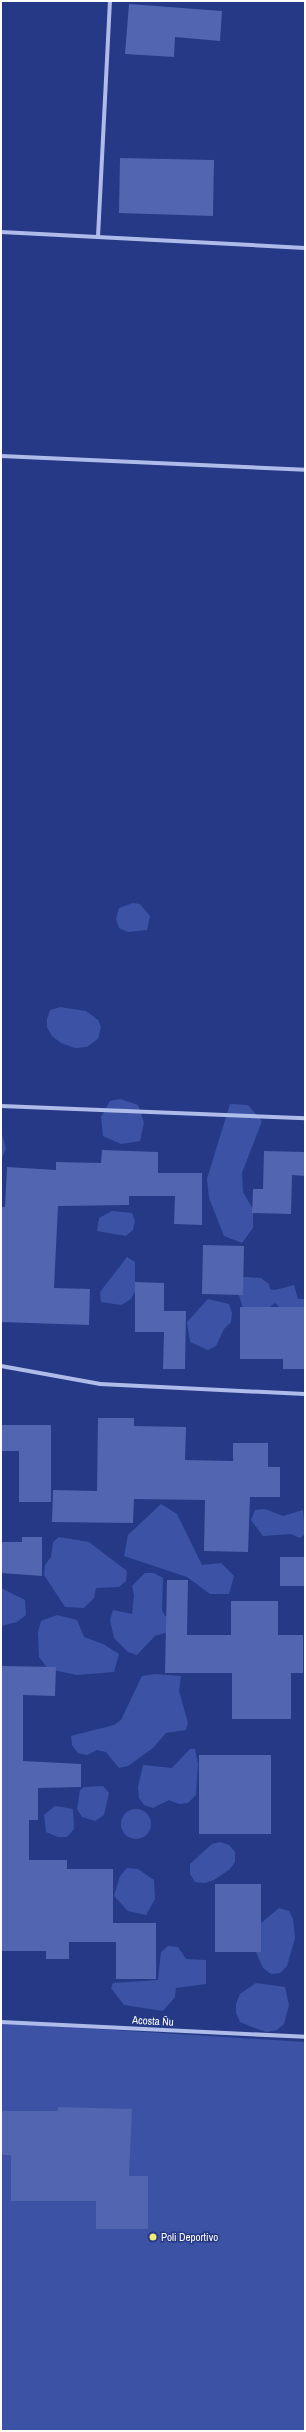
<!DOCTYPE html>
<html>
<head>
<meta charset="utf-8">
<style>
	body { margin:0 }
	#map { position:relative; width:306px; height:2432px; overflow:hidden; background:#253986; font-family:"Archivo Narrow",sans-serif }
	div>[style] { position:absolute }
	.green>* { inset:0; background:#3c53a5 }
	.round { border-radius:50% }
	.building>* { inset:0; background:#5165b0 }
	.minor>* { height:4px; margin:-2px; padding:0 2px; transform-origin:2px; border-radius:2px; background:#afbce9 }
	.dots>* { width:11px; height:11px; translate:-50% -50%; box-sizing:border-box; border:2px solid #253986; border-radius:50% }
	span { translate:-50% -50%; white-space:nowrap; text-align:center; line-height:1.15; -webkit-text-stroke:3px #253986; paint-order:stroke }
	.street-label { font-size:11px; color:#fff }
	.poi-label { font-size:11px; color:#fff }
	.left { translate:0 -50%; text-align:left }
	.frame { position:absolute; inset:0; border:2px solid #fff; pointer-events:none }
</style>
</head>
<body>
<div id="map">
	<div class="green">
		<i style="clip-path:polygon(133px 903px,140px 904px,150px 916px,147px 930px,128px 932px,119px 928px,116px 919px,119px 908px)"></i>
		<i style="clip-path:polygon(60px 1007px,86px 1011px,98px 1020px,101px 1027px,98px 1039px,87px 1047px,75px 1048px,61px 1043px,52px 1036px,47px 1027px,47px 1019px,50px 1010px)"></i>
		<i style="clip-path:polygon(120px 1099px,138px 1105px,144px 1123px,140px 1141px,121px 1144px,103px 1136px,101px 1117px,110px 1101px)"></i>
		<i style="clip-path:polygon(230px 1104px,248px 1105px,262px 1121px,242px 1173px,243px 1192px,253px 1209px,253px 1228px,242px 1243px,224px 1236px,209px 1198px,207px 1179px)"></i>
		<i style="clip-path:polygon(1px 1130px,6px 1149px,1px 1160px)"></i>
		<i style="clip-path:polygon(112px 1211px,132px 1213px,135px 1221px,133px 1230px,126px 1236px,97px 1231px,99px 1218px)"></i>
		<i style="clip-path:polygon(127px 1257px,135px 1262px,135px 1292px,130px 1300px,121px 1305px,101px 1302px,100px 1292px)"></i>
		<i style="clip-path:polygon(246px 1277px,261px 1278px,269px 1284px,270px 1289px,275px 1290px,294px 1285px,298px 1299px,305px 1299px,305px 1331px,275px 1303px,267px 1309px,243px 1308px,238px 1292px,240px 1278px)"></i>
		<i style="clip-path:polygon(208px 1299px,229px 1304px,232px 1313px,231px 1322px,224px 1329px,216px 1346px,208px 1350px,190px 1342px,187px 1322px)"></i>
		<i style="clip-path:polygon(161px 1504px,177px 1514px,202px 1565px,221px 1563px,234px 1576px,229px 1594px,210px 1594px,187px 1577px,124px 1556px,128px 1535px)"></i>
		<i style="clip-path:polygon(265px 1509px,283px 1516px,303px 1510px,305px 1534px,300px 1538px,291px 1534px,263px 1536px,251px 1520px,255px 1510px)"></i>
		<i style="clip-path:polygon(59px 1537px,89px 1542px,127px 1571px,126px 1581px,119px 1587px,96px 1588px,94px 1598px,84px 1608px,65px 1607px,44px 1575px,45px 1565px,51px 1557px,53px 1542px)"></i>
		<i style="clip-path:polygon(145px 1573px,154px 1573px,163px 1578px,162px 1610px,165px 1616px,179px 1619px,168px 1632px,155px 1636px,137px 1655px,128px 1652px,114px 1638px,110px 1620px,113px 1610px,132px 1614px,134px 1595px,132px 1586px)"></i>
		<i style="clip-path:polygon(1px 1588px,25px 1600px,26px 1615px,17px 1622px,1px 1626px)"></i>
		<i style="clip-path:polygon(57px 1615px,77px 1620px,84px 1637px,103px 1644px,119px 1654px,114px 1672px,77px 1675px,48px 1669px,39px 1657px,38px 1632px,41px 1621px)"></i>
		<i style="clip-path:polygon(155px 1674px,181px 1676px,179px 1691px,188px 1723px,186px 1730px,166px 1733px,153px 1748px,128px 1766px,119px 1768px,106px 1752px,97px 1750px,87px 1755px,78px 1753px,72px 1745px,71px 1736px,114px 1725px,121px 1720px,142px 1676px)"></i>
		<i style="clip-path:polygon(190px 1749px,195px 1749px,198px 1764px,196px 1795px,188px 1803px,179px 1804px,169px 1800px,153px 1808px,144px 1805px,139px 1798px,138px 1787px,143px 1765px,172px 1768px)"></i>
		<i style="clip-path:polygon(103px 1786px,109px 1793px,104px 1815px,95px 1821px,82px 1817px,77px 1809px,80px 1790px,84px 1787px)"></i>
		<i style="clip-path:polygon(55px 1806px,73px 1809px,74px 1829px,67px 1837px,58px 1837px,46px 1832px,44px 1815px)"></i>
		<i class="round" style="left:121px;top:1809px;width:30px;height:30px"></i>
		<i style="clip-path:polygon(220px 1842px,229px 1845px,235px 1852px,235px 1862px,230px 1869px,214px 1880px,205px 1883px,195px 1882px,190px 1874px,190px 1864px,212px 1844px)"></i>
		<i style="clip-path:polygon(127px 1868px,138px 1869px,154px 1880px,155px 1899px,146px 1915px,128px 1911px,114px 1896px,120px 1876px)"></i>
		<i style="clip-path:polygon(279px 1908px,289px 1911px,293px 1919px,295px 1938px,287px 1966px,280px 1973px,271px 1974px,263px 1968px,255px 1950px,260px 1924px)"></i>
		<i style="clip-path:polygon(168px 1946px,178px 1947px,186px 1959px,206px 1960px,206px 1984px,176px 1988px,175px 1997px,163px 2011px,124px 2005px,111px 1988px,113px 1983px,158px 1980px,161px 1952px)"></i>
		<i style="clip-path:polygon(256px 1983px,285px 1987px,289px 2005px,284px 2024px,277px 2030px,267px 2032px,257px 2029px,240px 2022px,236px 2013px,236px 2004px,240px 1994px)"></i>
		<i style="clip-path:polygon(1px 2023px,305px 2042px,305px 2431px,1px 2431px)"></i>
	</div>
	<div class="building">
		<i style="clip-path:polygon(129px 4px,222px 11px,220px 41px,175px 37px,174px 57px,125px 54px)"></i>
		<i style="clip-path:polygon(120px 158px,214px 160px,213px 216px,119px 213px)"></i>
		<i style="clip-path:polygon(102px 1150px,158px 1152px,158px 1173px,202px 1173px,202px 1225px,174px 1224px,175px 1196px,129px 1196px,129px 1205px,58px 1206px,54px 1288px,90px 1289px,89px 1325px,1px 1322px,1px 1207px,5px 1207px,7px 1167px,56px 1170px,56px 1162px,101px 1163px)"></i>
		<i style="clip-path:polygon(264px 1151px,305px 1152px,305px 1176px,292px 1175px,291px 1214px,252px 1213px,253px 1189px,263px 1189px)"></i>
		<i style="clip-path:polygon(203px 1245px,244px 1246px,243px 1295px,202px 1294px)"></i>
		<i style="clip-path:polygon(135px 1282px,164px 1283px,164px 1311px,186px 1311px,185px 1369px,163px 1369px,164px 1332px,135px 1332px)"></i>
		<i style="clip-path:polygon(240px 1307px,305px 1307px,305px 1369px,283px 1369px,283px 1359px,240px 1359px)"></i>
		<i style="clip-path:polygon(98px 1418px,134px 1418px,134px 1426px,186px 1427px,185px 1460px,233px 1461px,233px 1443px,268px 1443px,268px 1467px,280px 1467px,280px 1497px,250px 1497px,248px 1552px,204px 1551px,205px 1500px,134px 1499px,133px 1523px,52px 1522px,53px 1490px,97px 1491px)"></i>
		<i style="clip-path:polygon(1px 1425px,51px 1425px,51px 1502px,19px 1502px,19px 1451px,1px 1451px)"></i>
		<i style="clip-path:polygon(22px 1537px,42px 1537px,42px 1576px,1px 1573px,1px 1542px,22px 1542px)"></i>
		<i style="clip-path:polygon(280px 1557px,305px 1557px,305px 1586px,280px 1586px)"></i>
		<i style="clip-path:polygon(167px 1580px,188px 1580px,187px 1635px,231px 1635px,231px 1601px,278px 1601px,278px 1635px,303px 1635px,303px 1673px,291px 1673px,291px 1719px,232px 1719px,232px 1673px,165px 1673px)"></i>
		<i style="clip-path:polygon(1px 1666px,56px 1667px,55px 1696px,23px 1695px,23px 1761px,81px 1764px,81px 1787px,38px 1788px,38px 1820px,29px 1820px,29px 1860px,67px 1860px,67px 1869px,113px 1869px,113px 1923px,156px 1923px,156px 1979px,116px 1979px,116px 1942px,69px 1942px,69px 1959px,46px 1959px,46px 1951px,1px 1951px)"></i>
		<i style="clip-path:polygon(199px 1755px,271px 1755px,271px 1834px,199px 1834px)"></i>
		<i style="clip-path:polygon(215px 1884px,261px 1884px,261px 1952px,215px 1952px)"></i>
		<i style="clip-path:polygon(58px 2107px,132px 2109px,129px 2176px,148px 2176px,148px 2229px,96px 2229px,96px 2201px,11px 2201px,11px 2155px,1px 2155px,1px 2111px,58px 2111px)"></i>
	</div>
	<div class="minor">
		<i style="left:1px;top:232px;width:304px;rotate:3deg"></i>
		<i style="left:98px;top:237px;width:236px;rotate:-87.1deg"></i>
		<i style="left:1px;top:456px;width:304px;rotate:2.6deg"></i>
		<i style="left:1px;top:1106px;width:304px;rotate:2.3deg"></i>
		<i style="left:1px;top:1366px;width:101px;rotate:10.3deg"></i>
		<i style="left:100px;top:1384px;width:205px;rotate:2.8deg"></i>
		<i style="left:1px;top:2022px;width:304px;rotate:2.8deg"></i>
	</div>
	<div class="dots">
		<i style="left:153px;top:2237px;background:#f2eb74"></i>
	</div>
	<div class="street-label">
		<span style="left:153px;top:2021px;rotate:3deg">Acosta Ñu</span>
	</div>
	<div class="poi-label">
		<span class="left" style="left:161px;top:2237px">Poli Deportivo</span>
	</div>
	<div class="frame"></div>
</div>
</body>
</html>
